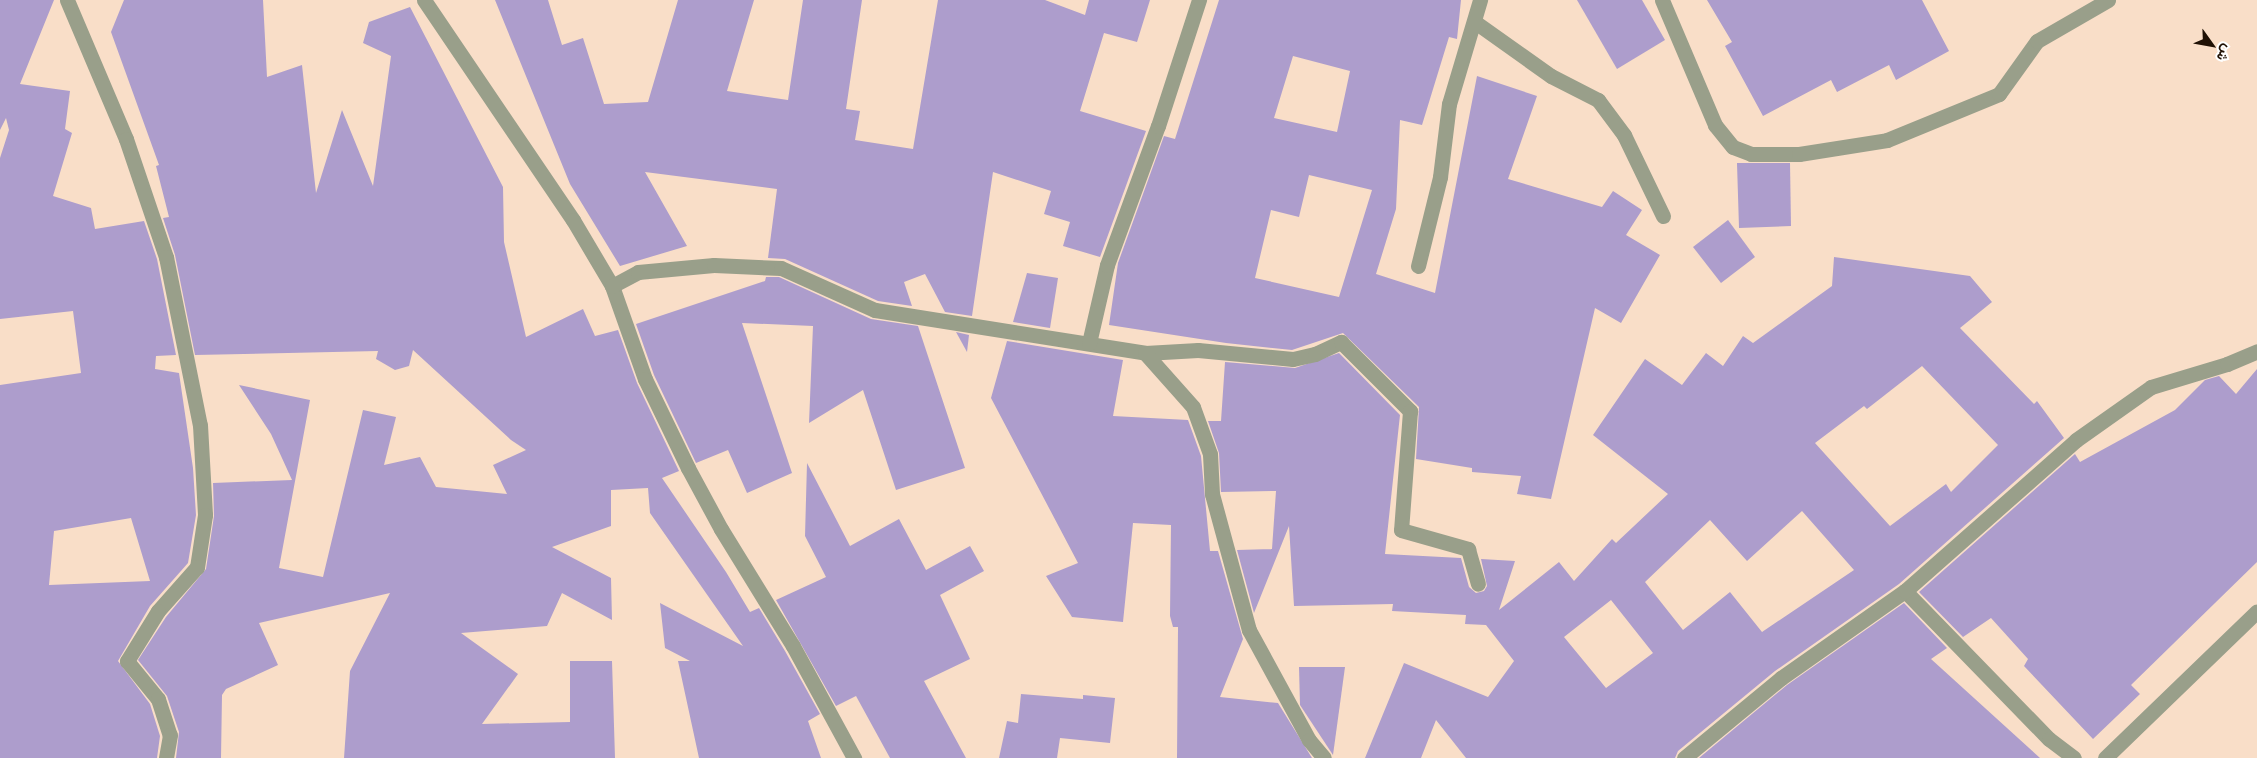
<!DOCTYPE html>
<html>
<head>
<meta charset="utf-8">
<style>
	body { margin:0 }
	#map { position:relative; width:2257px; height:758px; overflow:hidden; background:#f9dec8; font-family:"PT Sans Narrow",Vazirmatn,sans-serif }
	div>[style] { position:absolute }
	.building>* { inset:0; background:#ad9dcc }
	.street>* { height:15px; margin:-7.5px; padding:0 7.5px; transform-origin:7.5px; border-radius:7.5px; background:#999f8a }
	span { translate:-50% -50%; white-space:nowrap; text-align:center; line-height:1.15; -webkit-text-stroke:5px #fff; paint-order:stroke }
	.north { position:absolute; left:2187px; top:20px; width:50px; height:50px; -webkit-text-stroke:4px #fff; paint-order:stroke; rotate:122deg; font-size:14px; font-weight:700; line-height:20px; text-align:center; color:#201105 }
	.north::after { content:''; display:block; margin:auto; width:18px; height:22px; background:#201105; clip-path:polygon(50% 0,100% 100%,50% 72%,0 100%) }
</style>
</head>
<body>
<div id="map">
	<div class="building">
		<i style="clip-path:polygon(evenodd,0 0,54px 0,20px 84px,70px 91px,65px 129px,72px 133px,53px 196px,91px 208px,95px 229px,144px 221px,157px 259px,176px 355px,156px 356px,155px 369px,179px 373px,193px 468px,196px 515px,188px 563px,150px 606px,118px 661px,150px 704px,160px 736px,157px 758px,0 758px,0 385px,81px 373px,73px 311px,0 319px,0 158px,9px 130px,6px 118px,0 130px,0 0,131px 518px,150px 581px,49px 585px,54px 531px,131px 518px)"></i>
		<i style="clip-path:polygon(124px 0,263px 0,267px 77px,302px 65px,316px 193px,342px 110px,373px 186px,391px 56px,363px 43px,369px 22px,410px 7px,503px 187px,504px 242px,526px 337px,583px 309px,595px 336px,618px 330px,637px 383px,679px 471px,662px 478px,726px 572px,750px 612px,759px 608px,785px 651px,820px 714px,808px 721px,821px 758px,699px 758px,678px 661px,690px 661px,665px 648px,660px 603px,743px 646px,650px 513px,648px 488px,611px 490px,611px 526px,552px 547px,611px 578px,612px 620px,562px 593px,547px 626px,461px 633px,518px 674px,482px 724px,570px 722px,570px 661px,612px 661px,615px 758px,344px 758px,350px 671px,390px 593px,259px 623px,278px 665px,226px 689px,222px 695px,221px 758px,176px 758px,179px 732px,167px 696px,138px 660px,166px 617px,206px 569px,214px 516px,213px 483px,292px 480px,271px 434px,239px 385px,310px 400px,279px 568px,323px 577px,363px 410px,396px 417px,384px 465px,420px 457px,436px 487px,507px 494px,493px 465px,526px 450px,511px 440px,413px 350px,409px 366px,395px 370px,376px 359px,378px 351px,195px 355px,175px 255px,163px 218px,169px 217px,156px 166px,159px 165px,111px 32px)"></i>
		<i style="clip-path:polygon(495px 0,548px 0,562px 45px,583px 38px,604px 104px,648px 102px,678px 0,754px 0,727px 91px,788px 100px,803px 0,862px 0,846px 109px,860px 111px,855px 140px,913px 149px,938px 0,1045px 0,1085px 15px,1089px 0,1150px 0,1137px 42px,1104px 33px,1080px 111px,1146px 131px,1100px 257px,1063px 246px,1070px 222px,1044px 214px,1051px 191px,993px 172px,972px 316px,945px 312px,925px 274px,904px 282px,912px 306px,878px 301px,785px 259px,768px 258px,777px 189px,645px 172px,687px 246px,620px 266px,570px 184px)"></i>
		<i style="clip-path:polygon(evenodd,1219px 0,1461px 0,1457px 39px,1449px 37px,1422px 125px,1400px 120px,1396px 209px,1376px 274px,1435px 293px,1477px 76px,1537px 96px,1508px 179px,1602px 207px,1613px 191px,1642px 210px,1626px 235px,1660px 255px,1621px 323px,1595px 308px,1551px 499px,1517px 494px,1521px 476px,1472px 472px,1472px 468px,1416px 459px,1419px 407px,1343px 333px,1292px 350px,1226px 343px,1109px 325px,1118px 263px,1164px 136px,1175px 139px,1219px 0,1293px 56px,1350px 71px,1337px 132px,1274px 118px,1293px 56px,1219px 0,1309px 175px,1372px 190px,1339px 297px,1255px 278px,1271px 210px,1299px 217px,1309px 175px)"></i>
		<i style="clip-path:polygon(1577px 0,1642px 0,1665px 40px,1617px 69px)"></i>
		<i style="clip-path:polygon(1707px 0,1922px 0,1949px 51px,1896px 80px,1889px 65px,1837px 92px,1831px 80px,1763px 116px,1725px 46px,1732px 42px)"></i>
		<i style="clip-path:polygon(1737px 163px,1790px 163px,1791px 226px,1739px 228px)"></i>
		<i style="clip-path:polygon(1728px 220px,1755px 257px,1721px 283px,1693px 247px)"></i>
		<i style="clip-path:polygon(evenodd,1834px 257px,1970px 276px,1992px 302px,1960px 328px,2034px 404px,2037px 401px,2064px 438px,1899px 584px,1775px 671px,1678px 751px,1675px 758px,1466px 758px,1436px 720px,1421px 758px,1365px 758px,1404px 663px,1488px 697px,1514px 661px,1486px 625px,1465px 624px,1466px 615px,1392px 611px,1393px 604px,1294px 606px,1289px 526px,1254px 613px,1237px 550px,1272px 549px,1276px 491px,1221px 492px,1219px 453px,1208px 421px,1221px 421px,1225px 362px,1295px 368px,1339px 353px,1400px 415px,1385px 554px,1461px 558px,1469px 587px,1476px 593px,1484px 591px,1487px 586px,1481px 559px,1515px 561px,1499px 610px,1559px 562px,1574px 581px,1612px 539px,1616px 543px,1668px 494px,1593px 435px,1645px 359px,1682px 385px,1706px 353px,1723px 366px,1743px 336px,1753px 343px,1832px 286px,1834px 257px,1922px 366px,1998px 445px,1951px 492px,1946px 484px,1890px 526px,1815px 443px,1864px 406px,1867px 409px,1922px 366px,1834px 257px,1802px 511px,1854px 570px,1762px 632px,1730px 592px,1683px 630px,1645px 582px,1710px 520px,1747px 561px,1802px 511px,1834px 257px,1611px 600px,1653px 653px,1606px 688px,1564px 637px,1611px 600px)"></i>
		<i style="clip-path:polygon(1027px 273px,1058px 278px,1050px 328px,1013px 322px)"></i>
		<i style="clip-path:polygon(766px 277px,779px 277px,871px 319px,918px 326px,965px 468px,896px 490px,863px 390px,809px 423px,813px 326px,742px 323px,792px 473px,747px 493px,728px 450px,696px 463px,654px 375px,636px 324px,765px 281px)"></i>
		<i style="clip-path:polygon(956px 332px,969px 335px,967px 352px)"></i>
		<i style="clip-path:polygon(1007px 341px,1123px 360px,1113px 416px,1188px 420px,1201px 456px,1210px 551px,1218px 551px,1243px 639px,1220px 697px,1278px 703px,1312px 758px,1177px 758px,1178px 627px,1173px 627px,1170px 616px,1171px 525px,1133px 523px,1123px 622px,1072px 617px,1046px 576px,1078px 563px,991px 398px)"></i>
		<i style="clip-path:polygon(2257px 369px,2257px 562px,2131px 685px,2140px 694px,2093px 739px,2024px 666px,2028px 659px,1991px 618px,1963px 637px,1919px 592px,2075px 454px,2080px 462px,2175px 410px,2205px 380px,2219px 376px,2236px 394px)"></i>
		<i style="clip-path:polygon(807px 463px,850px 546px,899px 519px,926px 570px,970px 546px,984px 571px,940px 595px,970px 659px,924px 681px,966px 758px,890px 758px,856px 696px,836px 706px,776px 600px,826px 577px,805px 536px)"></i>
		<i style="clip-path:polygon(1904px 603px,1947px 648px,1931px 659px,2040px 758px,1699px 758px,1787px 685px)"></i>
		<i style="clip-path:polygon(1299px 667px,1345px 667px,1333px 755px,1300px 705px)"></i>
		<i style="clip-path:polygon(1021px 694px,1083px 699px,1083px 695px,1115px 698px,1110px 743px,1060px 738px,1057px 758px,999px 758px,1007px 721px,1018px 723px)"></i>
	</div>
	<div class="street">
		<i style="left:67px;top:0;width:151px;rotate:67deg"></i>
		<i style="left:126px;top:139px;width:125px;rotate:71.3deg"></i>
		<i style="left:166px;top:257px;width:171px;rotate:78.6deg"></i>
		<i style="left:200px;top:425px;width:90px;rotate:86.8deg"></i>
		<i style="left:205px;top:515px;width:53px;rotate:98.7deg"></i>
		<i style="left:197px;top:567px;width:59px;rotate:131.6deg"></i>
		<i style="left:158px;top:611px;width:59px;rotate:121.8deg"></i>
		<i style="left:127px;top:661px;width:49px;rotate:50.8deg"></i>
		<i style="left:158px;top:699px;width:38px;rotate:72deg"></i>
		<i style="left:170px;top:735px;width:23px;rotate:100deg"></i>
		<i style="left:424px;top:0;width:266px;rotate:55.9deg"></i>
		<i style="left:573px;top:220px;width:77px;rotate:59.4deg"></i>
		<i style="left:612px;top:286px;width:99px;rotate:70.5deg"></i>
		<i style="left:645px;top:379px;width:99px;rotate:64.2deg"></i>
		<i style="left:688px;top:468px;width:69px;rotate:61.6deg"></i>
		<i style="left:721px;top:529px;width:137px;rotate:58.4deg"></i>
		<i style="left:793px;top:646px;width:128px;rotate:61.4deg"></i>
		<i style="left:1662px;top:0;width:136px;rotate:67deg"></i>
		<i style="left:1715px;top:125px;width:28px;rotate:51deg"></i>
		<i style="left:1733px;top:147px;width:19px;rotate:21deg"></i>
		<i style="left:1751px;top:154px;width:48px"></i>
		<i style="left:1799px;top:154px;width:89px;rotate:-9deg"></i>
		<i style="left:1887px;top:140px;width:121px;rotate:-22.3deg"></i>
		<i style="left:1999px;top:94px;width:65px;rotate:-54.4deg"></i>
		<i style="left:2037px;top:41px;width:82px;rotate:-30deg"></i>
		<i style="left:1475px;top:22px;width:93px;rotate:35.4deg"></i>
		<i style="left:1551px;top:76px;width:53px;rotate:27.1deg"></i>
		<i style="left:1598px;top:100px;width:44px;rotate:53.4deg"></i>
		<i style="left:1624px;top:135px;width:90px;rotate:64.3deg"></i>
		<i style="left:1418px;top:266px;width:92px;rotate:-76.1deg"></i>
		<i style="left:1440px;top:177px;width:74px;rotate:-83deg"></i>
		<i style="left:1449px;top:104px;width:109px;rotate:-73.4deg"></i>
		<i style="left:612px;top:286px;width:30px;rotate:-28deg"></i>
		<i style="left:638px;top:272px;width:76px;rotate:-5.3deg"></i>
		<i style="left:714px;top:265px;width:67px;rotate:2.6deg"></i>
		<i style="left:781px;top:268px;width:103px;rotate:24.1deg"></i>
		<i style="left:875px;top:310px;width:273px;rotate:9deg"></i>
		<i style="left:1145px;top:353px;width:53px;rotate:-3.2deg"></i>
		<i style="left:1198px;top:350px;width:95px;rotate:5.4deg"></i>
		<i style="left:1293px;top:359px;width:23px;rotate:-13deg"></i>
		<i style="left:1315px;top:354px;width:29px;rotate:-25deg"></i>
		<i style="left:1341px;top:342px;width:98px;rotate:45deg"></i>
		<i style="left:1410px;top:411px;width:119px;rotate:94.3deg"></i>
		<i style="left:1401px;top:530px;width:70px;rotate:15.8deg"></i>
		<i style="left:1468px;top:549px;width:36px;rotate:74deg"></i>
		<i style="left:1089px;top:343px;width:80px;rotate:-77deg"></i>
		<i style="left:1107px;top:265px;width:148px;rotate:-69.9deg"></i>
		<i style="left:1158px;top:126px;width:133px;rotate:-72deg"></i>
		<i style="left:1145px;top:353px;width:72px;rotate:48.4deg"></i>
		<i style="left:1193px;top:407px;width:50px;rotate:70.1deg"></i>
		<i style="left:1210px;top:454px;width:40px;rotate:87.1deg"></i>
		<i style="left:1212px;top:494px;width:141px;rotate:74.8deg"></i>
		<i style="left:1249px;top:630px;width:125px;rotate:61.4deg"></i>
		<i style="left:1309px;top:740px;width:23px;rotate:50deg"></i>
		<i style="left:1905px;top:591px;width:206px;rotate:45.8deg"></i>
		<i style="left:2049px;top:739px;width:31px;rotate:37deg"></i>
		<i style="left:1684px;top:758px;width:126px;rotate:-39.5deg"></i>
		<i style="left:1781px;top:678px;width:151px;rotate:-35.1deg"></i>
		<i style="left:1905px;top:591px;width:228px;rotate:-41.4deg"></i>
		<i style="left:2076px;top:440px;width:92px;rotate:-35.2deg"></i>
		<i style="left:2151px;top:387px;width:79px;rotate:-16.8deg"></i>
		<i style="left:2227px;top:364px;width:33px;rotate:-23deg"></i>
		<i style="left:2105px;top:758px;width:211px;rotate:-44deg"></i>
	</div>
	<div class="north">ش</div>
</div>
</body>
</html>
